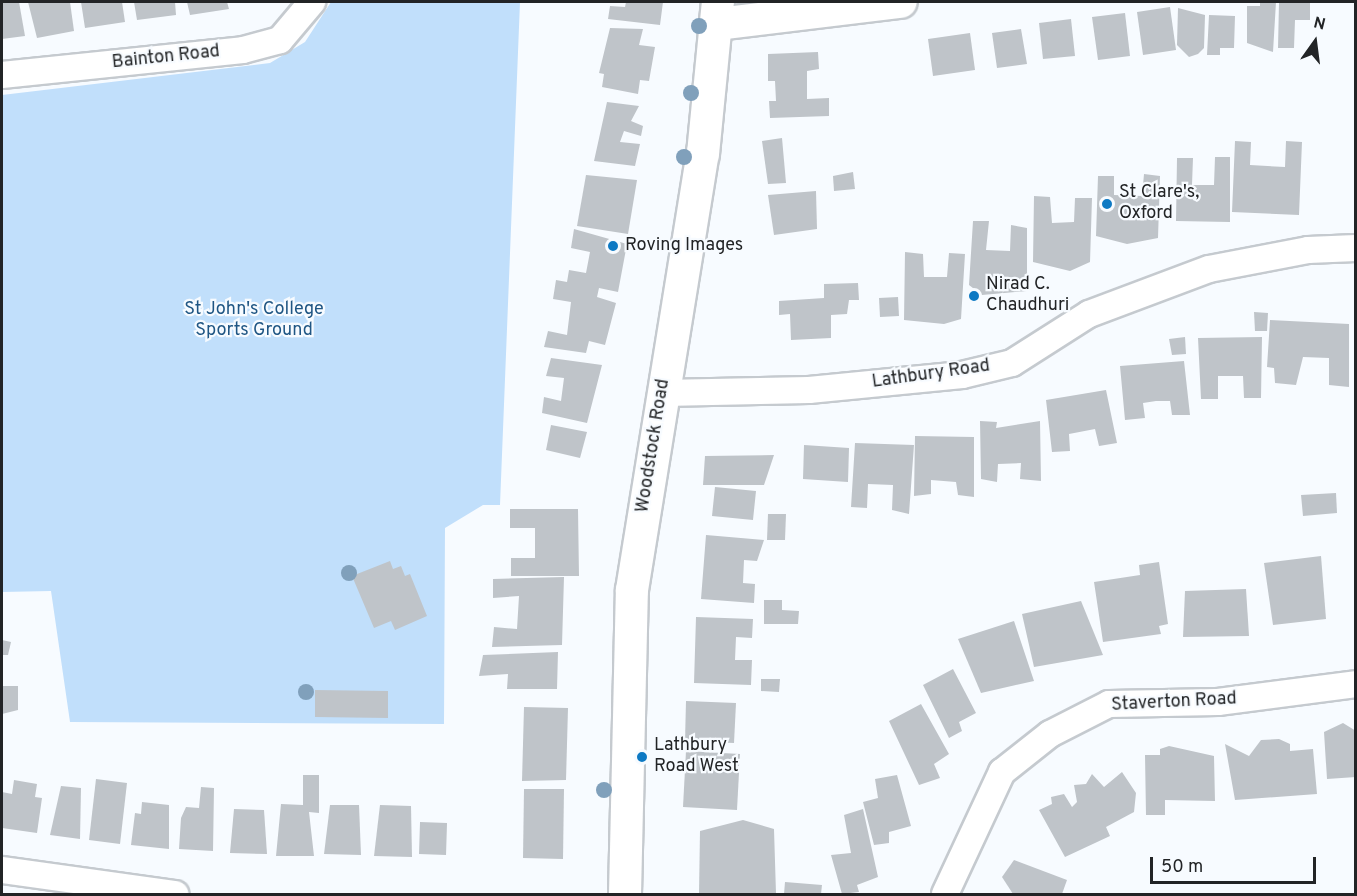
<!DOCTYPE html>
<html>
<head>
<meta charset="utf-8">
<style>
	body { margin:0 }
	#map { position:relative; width:1357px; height:896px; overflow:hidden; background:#f7fbff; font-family:Overpass,sans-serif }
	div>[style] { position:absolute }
	.green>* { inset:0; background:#c1dffb }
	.building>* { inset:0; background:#bfc4c9 }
	.roads { filter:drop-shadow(2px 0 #c5cacf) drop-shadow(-2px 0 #c5cacf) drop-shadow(0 2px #c5cacf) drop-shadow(0 -2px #c5cacf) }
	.minor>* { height:26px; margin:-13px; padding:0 13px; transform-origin:13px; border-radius:13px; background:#fff }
	.major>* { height:32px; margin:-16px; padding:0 16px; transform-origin:16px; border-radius:16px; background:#fff }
	.trees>* { width:16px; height:16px; margin:-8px; border-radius:50%; background:#80a0bb }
	.dots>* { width:16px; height:16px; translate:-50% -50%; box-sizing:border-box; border:3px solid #f7fbff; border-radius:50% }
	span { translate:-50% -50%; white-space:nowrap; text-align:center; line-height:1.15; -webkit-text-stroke:4.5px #f7fbff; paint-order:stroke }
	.street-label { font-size:18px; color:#222426 }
	.poi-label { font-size:18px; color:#222426 }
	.left { translate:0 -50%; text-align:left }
	.park-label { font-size:18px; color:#1f5684 }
	.frame { position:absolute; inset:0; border:3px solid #222426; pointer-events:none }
	.north { position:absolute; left:1285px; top:12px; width:60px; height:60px; -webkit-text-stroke:4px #f7fbff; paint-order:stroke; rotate:14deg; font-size:16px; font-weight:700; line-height:24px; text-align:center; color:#222426 }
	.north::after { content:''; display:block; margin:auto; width:21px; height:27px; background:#222426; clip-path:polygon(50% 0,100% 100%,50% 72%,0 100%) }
	.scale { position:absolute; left:1150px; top:857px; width:166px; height:27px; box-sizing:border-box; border:3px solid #222426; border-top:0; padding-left:8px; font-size:18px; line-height:21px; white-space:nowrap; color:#222426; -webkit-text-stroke:4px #f7fbff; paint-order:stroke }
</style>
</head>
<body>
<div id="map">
	<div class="green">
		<i style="clip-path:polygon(331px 2px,520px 2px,500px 505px,483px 505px,445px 528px,444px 724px,70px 722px,51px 591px,2px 592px,2px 95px,270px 63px,305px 42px)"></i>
	</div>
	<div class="building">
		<i style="clip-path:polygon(2px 2px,19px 2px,25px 36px,2px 39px)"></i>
		<i style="clip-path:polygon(28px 2px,70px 2px,74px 31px,37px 38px)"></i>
		<i style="clip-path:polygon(81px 2px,122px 2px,125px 22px,85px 28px)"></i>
		<i style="clip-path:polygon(134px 2px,175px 2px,176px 15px,137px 20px)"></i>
		<i style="clip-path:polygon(187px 2px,227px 2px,229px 9px,190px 15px)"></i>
		<i style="clip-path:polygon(626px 2px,663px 2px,660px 25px,608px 19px,610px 6px,625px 7px)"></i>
		<i style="clip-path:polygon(1260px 2px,1276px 2px,1273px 52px,1247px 43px,1247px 6px,1260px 6px)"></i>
		<i style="clip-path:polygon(1279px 2px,1310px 2px,1310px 20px,1295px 20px,1294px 48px,1278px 48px)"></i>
		<i style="clip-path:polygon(1170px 7px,1176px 50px,1143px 55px,1137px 12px)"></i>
		<i style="clip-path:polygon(1178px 8px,1205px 15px,1204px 48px,1198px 54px,1189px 57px,1177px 45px)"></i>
		<i style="clip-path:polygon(1125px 13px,1130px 56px,1098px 60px,1092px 17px)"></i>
		<i style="clip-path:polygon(1209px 15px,1235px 16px,1234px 48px,1220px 48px,1220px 55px,1207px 55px)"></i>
		<i style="clip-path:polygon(1071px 19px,1075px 56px,1043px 59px,1039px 23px)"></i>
		<i style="clip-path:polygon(610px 28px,643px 29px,639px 45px,655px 47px,649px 81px,640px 80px,638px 94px,602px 87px,604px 74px,599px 73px)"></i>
		<i style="clip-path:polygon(1021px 29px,1027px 64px,997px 68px,992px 33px)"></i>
		<i style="clip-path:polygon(970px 33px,975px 70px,933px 76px,928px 39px)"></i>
		<i style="clip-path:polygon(818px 52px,819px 69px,807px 71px,807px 99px,829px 98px,829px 116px,770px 118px,769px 101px,776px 101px,775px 81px,768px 81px,768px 54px)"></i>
		<i style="clip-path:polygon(607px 102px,639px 106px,631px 121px,643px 126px,641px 136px,624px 131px,620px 142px,640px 144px,635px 166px,594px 161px)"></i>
		<i style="clip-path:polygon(782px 138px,786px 183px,768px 184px,762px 141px)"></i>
		<i style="clip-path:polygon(1235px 141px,1251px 142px,1250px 165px,1285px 167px,1286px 141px,1302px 142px,1299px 215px,1232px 212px)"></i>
		<i style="clip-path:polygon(1215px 157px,1230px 157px,1230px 222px,1176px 221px,1177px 158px,1193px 158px,1192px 185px,1214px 185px)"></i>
		<i style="clip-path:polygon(853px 172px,855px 189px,834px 191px,833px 176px)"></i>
		<i style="clip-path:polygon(1144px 174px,1160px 176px,1158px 238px,1127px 244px,1096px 236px,1098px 176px,1114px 176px,1114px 195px,1142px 196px)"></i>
		<i style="clip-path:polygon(586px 175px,637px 180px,628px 234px,577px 226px)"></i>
		<i style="clip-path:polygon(816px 191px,817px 229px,774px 235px,768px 195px)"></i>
		<i style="clip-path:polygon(1034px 196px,1050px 197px,1052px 223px,1074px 222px,1075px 198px,1092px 198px,1090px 262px,1070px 271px,1033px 262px)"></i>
		<i style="clip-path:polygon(973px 221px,989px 221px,986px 250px,1010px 251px,1011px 225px,1027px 228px,1027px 291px,982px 295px,969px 285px)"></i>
		<i style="clip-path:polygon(574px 229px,627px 244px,618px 292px,599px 288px,597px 297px,616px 303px,605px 345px,589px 341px,586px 353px,544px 347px,548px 331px,567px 335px,571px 302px,553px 299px,556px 280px,567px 282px,569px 270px,586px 273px,590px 252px,571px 248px)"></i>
		<i style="clip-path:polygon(905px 252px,923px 254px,924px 277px,947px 277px,949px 253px,965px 254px,961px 319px,944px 324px,904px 320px)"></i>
		<i style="clip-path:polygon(858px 283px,859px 300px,849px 300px,847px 314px,831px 315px,831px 338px,791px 340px,790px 314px,779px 315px,779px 301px,824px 298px,824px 284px)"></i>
		<i style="clip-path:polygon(898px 297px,899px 316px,880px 317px,879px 298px)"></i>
		<i style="clip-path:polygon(1254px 312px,1268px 313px,1267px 331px,1255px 331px)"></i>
		<i style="clip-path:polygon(1270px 320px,1349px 324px,1349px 387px,1329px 385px,1329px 358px,1303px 357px,1296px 385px,1275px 383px,1274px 368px,1267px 367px)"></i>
		<i style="clip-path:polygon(1185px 337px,1186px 354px,1172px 355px,1169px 339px)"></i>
		<i style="clip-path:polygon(1262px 337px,1261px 398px,1244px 398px,1243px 376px,1218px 376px,1218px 399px,1201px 399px,1198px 338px)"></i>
		<i style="clip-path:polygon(551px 358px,602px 365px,587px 423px,542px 413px,544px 397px,561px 401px,564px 378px,546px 376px)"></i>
		<i style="clip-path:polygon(1184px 361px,1190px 415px,1172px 415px,1170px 401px,1156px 401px,1143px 403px,1145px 418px,1125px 420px,1120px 366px)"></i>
		<i style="clip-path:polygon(1106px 390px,1117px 443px,1099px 446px,1095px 429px,1069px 434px,1070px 451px,1052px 452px,1046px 400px)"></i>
		<i style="clip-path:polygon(980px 421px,997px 422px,996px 428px,1040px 421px,1041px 481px,1020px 479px,1021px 463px,998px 464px,997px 482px,981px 479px)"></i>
		<i style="clip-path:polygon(551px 425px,587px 432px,580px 458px,546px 450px)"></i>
		<i style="clip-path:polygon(915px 436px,974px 437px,974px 497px,958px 495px,956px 482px,931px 480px,931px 494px,914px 496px)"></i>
		<i style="clip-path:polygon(855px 443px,914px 445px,909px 514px,892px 510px,893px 485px,868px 484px,867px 508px,851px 507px)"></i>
		<i style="clip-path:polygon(804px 445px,849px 448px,848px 482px,803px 479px)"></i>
		<i style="clip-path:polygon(774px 455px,764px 485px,703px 485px,705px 456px)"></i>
		<i style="clip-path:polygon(715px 487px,756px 491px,753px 520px,712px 516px)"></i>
		<i style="clip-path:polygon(1336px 493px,1337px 513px,1303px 516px,1301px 495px)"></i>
		<i style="clip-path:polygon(510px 509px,578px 509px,579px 576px,511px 576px,511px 558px,535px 558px,535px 528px,510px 528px)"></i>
		<i style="clip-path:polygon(768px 514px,786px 514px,785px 540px,767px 540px)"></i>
		<i style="clip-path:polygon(706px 535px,764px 540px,757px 561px,744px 560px,743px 583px,755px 584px,754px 603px,701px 599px)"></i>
		<i style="clip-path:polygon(1321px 556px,1326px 619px,1273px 625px,1264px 563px)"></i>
		<i style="clip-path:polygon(390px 561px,393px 569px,401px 566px,405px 576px,410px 574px,427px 616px,395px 630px,391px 621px,374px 628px,352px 576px)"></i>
		<i style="clip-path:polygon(1159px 562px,1168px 624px,1159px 626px,1161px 634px,1103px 642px,1094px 582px,1140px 575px,1139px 565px)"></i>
		<i style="clip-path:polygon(564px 577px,562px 645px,492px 647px,494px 627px,517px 629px,519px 596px,493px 598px,493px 579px)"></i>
		<i style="clip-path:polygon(1246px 589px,1249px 636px,1183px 637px,1185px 591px)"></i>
		<i style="clip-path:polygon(764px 600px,782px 600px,782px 610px,799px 611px,798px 624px,764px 624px)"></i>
		<i style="clip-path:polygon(1081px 601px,1103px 655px,1034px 667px,1022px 614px)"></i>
		<i style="clip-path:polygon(696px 617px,753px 619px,752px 638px,736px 637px,735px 660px,752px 660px,751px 685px,694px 683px)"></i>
		<i style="clip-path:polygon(1014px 621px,1034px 681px,981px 693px,958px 639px)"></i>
		<i style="clip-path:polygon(2px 640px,11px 642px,8px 655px,2px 655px)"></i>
		<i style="clip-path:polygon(558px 652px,557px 689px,507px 689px,508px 674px,479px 676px,483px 655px)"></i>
		<i style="clip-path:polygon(953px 669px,976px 713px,959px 722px,962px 731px,949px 738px,923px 685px)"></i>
		<i style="clip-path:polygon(761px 679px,780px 679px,779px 692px,761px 691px)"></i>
		<i style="clip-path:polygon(2px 686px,18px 686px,18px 710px,2px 714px)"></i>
		<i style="clip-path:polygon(315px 690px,388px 691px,388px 718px,315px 717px)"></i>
		<i style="clip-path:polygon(686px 701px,736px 703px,734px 743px,685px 741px)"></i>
		<i style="clip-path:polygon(921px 704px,949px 754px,934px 764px,940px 778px,919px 785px,889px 721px)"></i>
		<i style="clip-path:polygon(524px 707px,568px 708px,566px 780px,522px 781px)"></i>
		<i style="clip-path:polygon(1343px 723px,1356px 731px,1356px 777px,1327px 779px,1324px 732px)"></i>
		<i style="clip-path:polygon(1279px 739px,1290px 744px,1290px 751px,1313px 749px,1317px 794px,1235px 800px,1225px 744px,1249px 756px,1261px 740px)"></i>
		<i style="clip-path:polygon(1169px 746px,1214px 756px,1215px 801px,1165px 800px,1165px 815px,1146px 815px,1145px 755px,1160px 755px,1160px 749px)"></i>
		<i style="clip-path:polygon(686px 751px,740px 754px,737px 810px,683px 807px)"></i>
		<i style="clip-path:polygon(1122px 772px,1136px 793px,1134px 812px,1106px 827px,1110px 836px,1065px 857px,1039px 810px,1052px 804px,1051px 797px,1064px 794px,1072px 807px,1077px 802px,1074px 785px,1086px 784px,1092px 774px,1104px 787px)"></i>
		<i style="clip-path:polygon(303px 775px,319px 775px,319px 813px,309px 812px,314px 856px,276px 856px,281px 804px,303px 805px)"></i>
		<i style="clip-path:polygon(897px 775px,911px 826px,889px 832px,889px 843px,874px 845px,863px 802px,878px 798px,875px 779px)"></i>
		<i style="clip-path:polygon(96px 779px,127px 783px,120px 844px,89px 840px)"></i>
		<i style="clip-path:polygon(14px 780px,37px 784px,35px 797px,42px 798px,37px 833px,2px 828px,2px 792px,12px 794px)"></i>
		<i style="clip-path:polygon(61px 786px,81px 788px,80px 839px,50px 835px)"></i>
		<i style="clip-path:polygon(201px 787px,214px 788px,213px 851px,179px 849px,181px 818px,186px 807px,199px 808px)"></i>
		<i style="clip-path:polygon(524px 789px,564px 789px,563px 859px,523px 858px)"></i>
		<i style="clip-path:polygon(142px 802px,169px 805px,169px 849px,131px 845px,135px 813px,141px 814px)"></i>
		<i style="clip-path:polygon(330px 805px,359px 805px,361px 855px,324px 854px)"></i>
		<i style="clip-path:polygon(380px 805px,411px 806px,412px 857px,374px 856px)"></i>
		<i style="clip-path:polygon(234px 809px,264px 810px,267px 854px,230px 853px)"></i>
		<i style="clip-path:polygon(863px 809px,878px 877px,857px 885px,859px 892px,842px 894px,831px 855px,851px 853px,844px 815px)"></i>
		<i style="clip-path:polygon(743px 820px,774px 829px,776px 894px,699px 894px,700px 831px)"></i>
		<i style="clip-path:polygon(420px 822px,447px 823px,446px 855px,419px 854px)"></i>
		<i style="clip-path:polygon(1014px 860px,1067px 880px,1062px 894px,1013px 894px,1002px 877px)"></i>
		<i style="clip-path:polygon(785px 882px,822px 885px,821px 894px,784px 894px)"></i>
	</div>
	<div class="roads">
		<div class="minor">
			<i style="left:2px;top:75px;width:242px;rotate:-5.9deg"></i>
			<i style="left:243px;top:50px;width:38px;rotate:-15deg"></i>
			<i style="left:280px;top:40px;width:50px;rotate:-49.9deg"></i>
			<i style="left:663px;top:393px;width:146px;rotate:-1.2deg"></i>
			<i style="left:809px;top:390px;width:154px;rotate:-5.6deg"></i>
			<i style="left:962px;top:375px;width:51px;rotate:-13.5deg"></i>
			<i style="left:1012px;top:363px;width:91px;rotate:-32.5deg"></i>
			<i style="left:1089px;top:314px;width:128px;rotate:-20.6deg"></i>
			<i style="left:1209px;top:269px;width:101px;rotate:-10.9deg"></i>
			<i style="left:1308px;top:250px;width:48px;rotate:-2.4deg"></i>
			<i style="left:2px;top:870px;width:175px;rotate:7.9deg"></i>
			<i style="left:945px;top:894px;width:135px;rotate:-65deg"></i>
			<i style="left:1002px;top:772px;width:61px;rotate:-38.4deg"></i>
			<i style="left:1050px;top:734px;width:66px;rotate:-27deg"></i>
			<i style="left:1109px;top:704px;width:109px;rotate:-1.1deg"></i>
			<i style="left:1218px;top:702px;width:139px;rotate:-7.4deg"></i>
		</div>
		<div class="major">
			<i style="left:718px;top:24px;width:184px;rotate:-6.9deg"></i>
			<i style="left:625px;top:894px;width:304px;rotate:-88.7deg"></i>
			<i style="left:632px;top:590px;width:442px;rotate:-80.8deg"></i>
			<i style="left:703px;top:154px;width:153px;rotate:-84.4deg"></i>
		</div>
	</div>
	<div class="trees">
		<i style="left:699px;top:26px"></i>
		<i style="left:691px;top:93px"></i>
		<i style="left:684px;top:157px"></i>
		<i style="left:349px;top:573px"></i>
		<i style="left:306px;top:692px"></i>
		<i style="left:604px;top:790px"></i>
	</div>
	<div class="dots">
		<i style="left:1107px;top:204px;background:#0d79c3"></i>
		<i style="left:613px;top:246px;background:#0d79c3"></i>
		<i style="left:974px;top:296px;background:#0d79c3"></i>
		<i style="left:642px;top:757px;background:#0d79c3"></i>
	</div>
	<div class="street-label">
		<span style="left:166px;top:58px;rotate:-6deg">Bainton Road</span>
		<span style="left:931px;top:375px;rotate:-8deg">Lathbury Road</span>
		<span style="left:654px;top:446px;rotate:-81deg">Woodstock Road</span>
		<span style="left:1174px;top:703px;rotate:-3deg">Staverton Road</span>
	</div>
	<div class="poi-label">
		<span class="left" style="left:1119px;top:204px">St Clare's,<br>Oxford</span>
		<span class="left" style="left:625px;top:246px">Roving Images</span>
		<span class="left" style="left:986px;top:296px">Nirad C.<br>Chaudhuri</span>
		<span class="left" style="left:654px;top:757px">Lathbury<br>Road West</span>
	</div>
	<div class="park-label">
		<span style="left:254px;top:321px">St John's College<br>Sports Ground</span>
	</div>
	<div class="frame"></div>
	<div class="north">N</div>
	<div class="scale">50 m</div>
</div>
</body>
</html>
